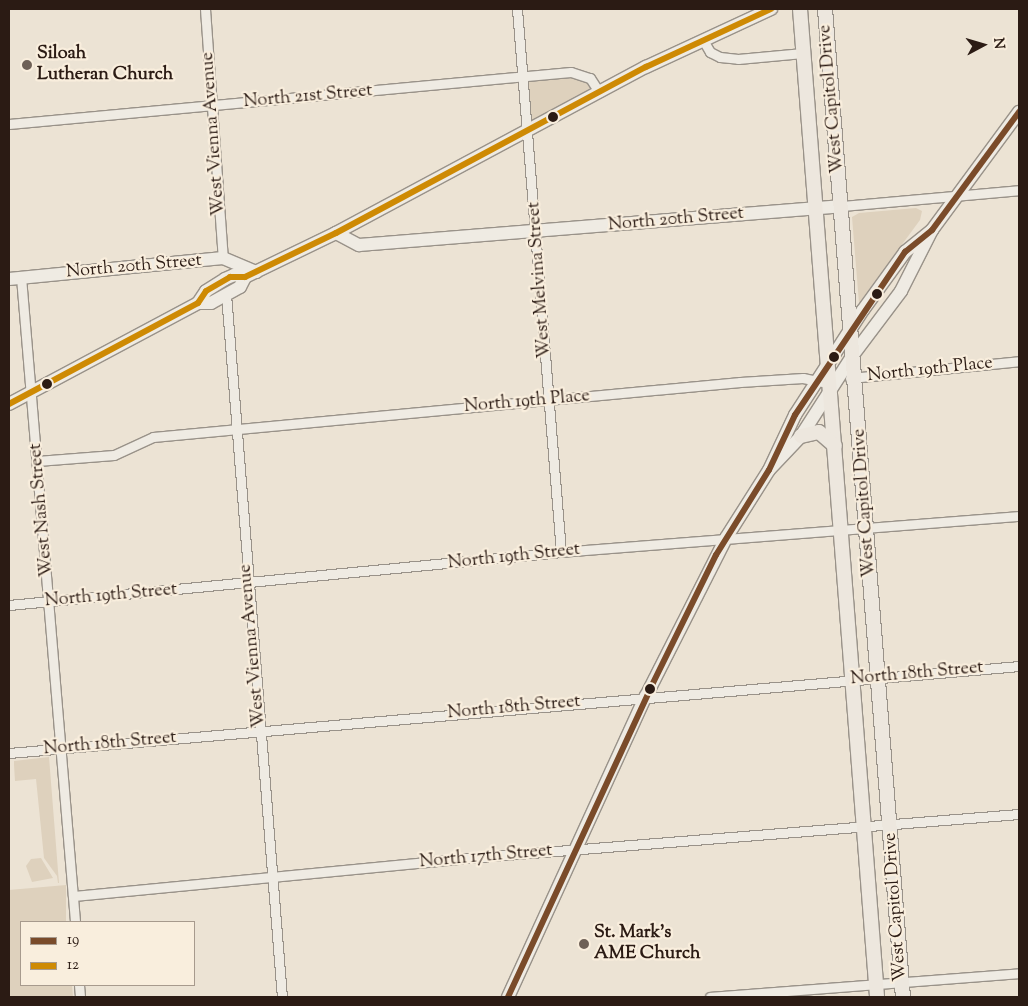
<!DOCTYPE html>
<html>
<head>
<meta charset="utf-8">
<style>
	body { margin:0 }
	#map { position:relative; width:1028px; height:1006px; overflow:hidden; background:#ece3d4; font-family:"Sorts Mill Goudy",serif }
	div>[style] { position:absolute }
	.green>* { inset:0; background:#ded1bd }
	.roads { filter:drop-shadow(1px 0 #999289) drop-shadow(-1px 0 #999289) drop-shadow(0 1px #999289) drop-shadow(0 -1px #999289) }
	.street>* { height:9px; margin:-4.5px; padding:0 4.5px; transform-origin:4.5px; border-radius:4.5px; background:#efebe3 }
	.secondary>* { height:12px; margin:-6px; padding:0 6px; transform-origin:6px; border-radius:6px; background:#efebe3 }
	.primary>* { height:14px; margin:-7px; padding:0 7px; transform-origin:7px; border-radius:7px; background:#ede7de }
	.bus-1>* { height:6px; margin:-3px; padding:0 3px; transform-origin:3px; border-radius:3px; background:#7a4b2a }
	.bus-2>* { height:6px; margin:-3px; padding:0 3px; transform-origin:3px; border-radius:3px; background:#ce8a04 }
	.dots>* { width:14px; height:14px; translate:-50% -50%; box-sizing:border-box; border:2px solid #f9eedd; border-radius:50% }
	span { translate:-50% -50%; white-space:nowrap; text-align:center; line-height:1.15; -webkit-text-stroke:4.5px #f9eedd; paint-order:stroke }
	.poi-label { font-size:18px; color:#2b1b14; font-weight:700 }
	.left { translate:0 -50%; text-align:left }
	.street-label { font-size:18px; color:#2b1b14 }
	.frame { position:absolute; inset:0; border:10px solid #2b1b14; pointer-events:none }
	.legend { position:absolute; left:20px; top:921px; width:175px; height:65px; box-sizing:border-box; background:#f9eedd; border:1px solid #a79a8d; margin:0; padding:6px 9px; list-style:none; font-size:15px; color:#2b1b14 }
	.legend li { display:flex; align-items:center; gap:10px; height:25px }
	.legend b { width:25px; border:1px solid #a79a8d }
	.north { position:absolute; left:958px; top:20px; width:50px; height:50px; -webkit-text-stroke:4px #f9eedd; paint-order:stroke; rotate:84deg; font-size:14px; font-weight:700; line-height:20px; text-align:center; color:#2b1b14 }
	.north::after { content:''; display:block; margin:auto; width:18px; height:22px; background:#2b1b14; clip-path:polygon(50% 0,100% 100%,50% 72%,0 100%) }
</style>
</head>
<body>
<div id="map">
	<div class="green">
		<i style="clip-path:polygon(581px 73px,599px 92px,529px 129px,523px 76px)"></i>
		<i style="clip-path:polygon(916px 208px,922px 211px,920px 220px,859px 303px,852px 217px,859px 213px)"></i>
		<i style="clip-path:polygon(49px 757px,59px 883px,58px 883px,57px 876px,44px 858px,36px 779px,15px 781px,14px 765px,14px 761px)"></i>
		<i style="clip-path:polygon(41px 858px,53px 878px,32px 882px,26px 866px,31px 859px)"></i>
		<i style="clip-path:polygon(66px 885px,66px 922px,21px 922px,21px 985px,72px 985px,73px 997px,9px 997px,9px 890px)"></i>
	</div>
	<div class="roads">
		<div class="street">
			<i style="left:205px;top:9px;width:250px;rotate:85.9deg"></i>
			<i style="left:517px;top:9px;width:545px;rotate:85.37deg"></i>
			<i style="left:703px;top:40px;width:14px;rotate:60deg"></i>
			<i style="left:710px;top:52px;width:11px;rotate:27deg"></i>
			<i style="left:720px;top:57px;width:18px;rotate:6deg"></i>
			<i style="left:738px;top:59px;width:65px;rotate:-5.3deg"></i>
			<i style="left:9px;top:124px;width:564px;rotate:-5.29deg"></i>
			<i style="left:571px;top:72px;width:20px;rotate:18deg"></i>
			<i style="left:590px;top:78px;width:17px;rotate:57deg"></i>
			<i style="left:841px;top:206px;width:179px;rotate:-5.1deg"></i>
			<i style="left:21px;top:277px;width:647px;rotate:85.21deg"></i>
			<i style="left:226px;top:294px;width:705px;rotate:85.45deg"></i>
			<i style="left:850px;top:378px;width:170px;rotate:-5.7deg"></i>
			<i style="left:37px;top:461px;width:77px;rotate:-4.5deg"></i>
			<i style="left:114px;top:455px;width:43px;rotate:-24.8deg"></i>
			<i style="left:153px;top:437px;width:590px;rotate:-5.35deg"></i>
			<i style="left:740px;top:382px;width:63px;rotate:-3.6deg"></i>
			<i style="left:803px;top:378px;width:19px;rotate:12deg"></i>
			<i style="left:9px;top:605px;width:555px;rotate:-5.48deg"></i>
			<i style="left:561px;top:552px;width:459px;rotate:-4.5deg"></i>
			<i style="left:9px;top:753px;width:1014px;rotate:-4.92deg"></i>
			<i style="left:73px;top:896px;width:385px;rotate:-5.5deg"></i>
			<i style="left:456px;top:859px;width:565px;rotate:-4.57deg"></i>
			<i style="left:79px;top:985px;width:12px;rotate:85deg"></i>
			<i style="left:710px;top:997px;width:310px;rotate:-4.4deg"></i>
		</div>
		<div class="secondary">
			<i style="left:336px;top:233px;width:26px;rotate:28deg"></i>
			<i style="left:359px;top:245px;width:484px;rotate:-4.6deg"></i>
			<i style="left:9px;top:279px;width:215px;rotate:-5.6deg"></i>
			<i style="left:223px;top:258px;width:36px;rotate:23deg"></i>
			<i style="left:198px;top:303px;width:14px;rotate:-56deg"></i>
			<i style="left:206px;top:291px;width:22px;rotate:-32deg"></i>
			<i style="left:225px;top:279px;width:10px;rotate:-24deg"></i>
			<i style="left:234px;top:275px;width:11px;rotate:10deg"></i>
			<i style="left:9px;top:404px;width:214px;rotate:-28.1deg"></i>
			<i style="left:198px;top:303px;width:13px"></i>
			<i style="left:211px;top:303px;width:33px;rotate:-29deg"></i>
			<i style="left:240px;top:287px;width:11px;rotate:-63deg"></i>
			<i style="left:245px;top:277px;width:101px;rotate:-25.8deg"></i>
			<i style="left:336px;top:233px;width:352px;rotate:-28.2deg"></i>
			<i style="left:646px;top:67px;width:138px;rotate:-24.9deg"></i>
			<i style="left:770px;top:468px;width:59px;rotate:-64.7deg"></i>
			<i style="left:795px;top:415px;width:125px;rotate:-57.1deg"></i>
			<i style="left:863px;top:310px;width:72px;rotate:-54.1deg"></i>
			<i style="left:905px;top:252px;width:35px;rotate:-39deg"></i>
			<i style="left:508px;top:997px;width:331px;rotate:-65.4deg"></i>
			<i style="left:646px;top:696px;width:177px;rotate:-63.1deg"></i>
			<i style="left:726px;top:538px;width:80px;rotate:-57.7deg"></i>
			<i style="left:769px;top:470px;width:47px;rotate:-46.7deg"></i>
			<i style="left:801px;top:436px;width:96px;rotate:-57.3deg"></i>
			<i style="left:853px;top:355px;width:80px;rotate:-53.1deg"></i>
			<i style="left:901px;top:291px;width:68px;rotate:-63.1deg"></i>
			<i style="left:932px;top:230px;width:147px;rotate:-53.6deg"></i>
		</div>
		<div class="primary">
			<i style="left:800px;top:9px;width:991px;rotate:85.54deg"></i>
			<i style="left:825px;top:9px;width:991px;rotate:85.49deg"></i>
			<i style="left:801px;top:436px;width:18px;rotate:-13deg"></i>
			<i style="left:819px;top:432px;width:21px;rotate:41deg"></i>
		</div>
	</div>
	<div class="bus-1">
		<i style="left:508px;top:997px;width:344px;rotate:-65.2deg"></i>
		<i style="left:652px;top:685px;width:145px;rotate:-63.8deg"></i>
		<i style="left:716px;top:555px;width:100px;rotate:-58.1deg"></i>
		<i style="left:769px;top:470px;width:61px;rotate:-64.7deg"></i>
		<i style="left:795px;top:415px;width:197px;rotate:-56deg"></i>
		<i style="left:905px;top:252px;width:35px;rotate:-39deg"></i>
		<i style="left:932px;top:230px;width:147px;rotate:-53.6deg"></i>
	</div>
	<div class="bus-2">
		<i style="left:9px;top:404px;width:214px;rotate:-28.1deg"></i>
		<i style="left:198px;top:303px;width:14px;rotate:-56deg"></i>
		<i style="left:206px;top:291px;width:28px;rotate:-30deg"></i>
		<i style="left:230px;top:277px;width:15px"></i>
		<i style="left:245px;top:277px;width:101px;rotate:-25.8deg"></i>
		<i style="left:336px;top:233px;width:352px;rotate:-28.2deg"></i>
		<i style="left:646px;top:67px;width:138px;rotate:-24.9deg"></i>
	</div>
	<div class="dots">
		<i style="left:27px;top:65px;background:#6f6157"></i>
		<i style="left:553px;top:117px;background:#2b1b14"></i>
		<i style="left:877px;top:294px;background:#2b1b14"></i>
		<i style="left:834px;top:357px;background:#2b1b14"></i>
		<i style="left:47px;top:384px;background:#2b1b14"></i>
		<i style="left:650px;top:689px;background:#2b1b14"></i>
		<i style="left:584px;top:944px;background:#6f6157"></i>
	</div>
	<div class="poi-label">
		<span class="left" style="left:37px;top:65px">Siloah<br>Lutheran Church</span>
		<span class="left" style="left:594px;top:944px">St. Mark's<br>AME Church</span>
	</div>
	<div class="street-label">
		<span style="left:308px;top:97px;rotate:-5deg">North 21st Street</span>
		<span style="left:832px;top:99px;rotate:-95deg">West Capitol Drive</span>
		<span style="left:214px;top:134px;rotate:-94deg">West Vienna Avenue</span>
		<span style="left:676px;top:220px;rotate:-5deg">North 20th Street</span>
		<span style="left:134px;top:267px;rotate:-5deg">North 20th Street</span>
		<span style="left:540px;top:280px;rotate:-94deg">West Melvina Street</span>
		<span style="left:930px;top:370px;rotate:-6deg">North 19th Place</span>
		<span style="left:527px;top:402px;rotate:-5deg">North 19th Place</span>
		<span style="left:865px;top:503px;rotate:-94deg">West Capitol Drive</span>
		<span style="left:42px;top:510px;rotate:-95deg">West Nash Street</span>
		<span style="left:514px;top:557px;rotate:-6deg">North 19th Street</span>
		<span style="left:111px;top:596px;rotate:-5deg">North 19th Street</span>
		<span style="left:253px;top:646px;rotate:-95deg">West Vienna Avenue</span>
		<span style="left:917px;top:674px;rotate:-5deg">North 18th Street</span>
		<span style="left:514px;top:708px;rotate:-5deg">North 18th Street</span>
		<span style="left:110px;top:744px;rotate:-5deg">North 18th Street</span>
		<span style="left:486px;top:857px;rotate:-5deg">North 17th Street</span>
		<span style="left:896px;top:907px;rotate:-94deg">West Capitol Drive</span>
	</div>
	<div class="frame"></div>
	<ul class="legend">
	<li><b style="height:6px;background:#7a4b2a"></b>19</li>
	<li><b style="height:6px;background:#ce8a04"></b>12</li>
	</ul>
	<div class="north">N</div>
</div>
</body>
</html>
